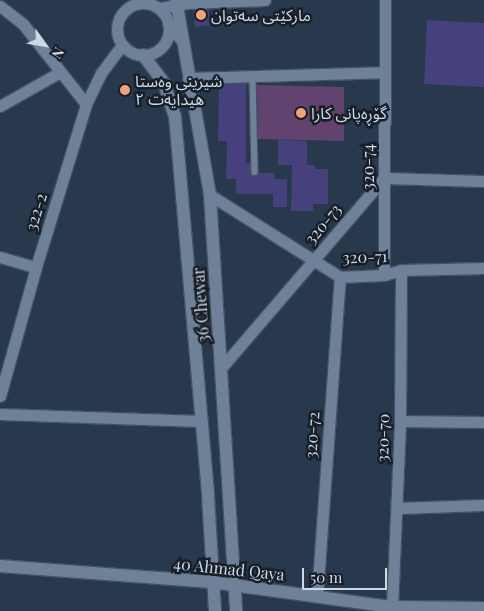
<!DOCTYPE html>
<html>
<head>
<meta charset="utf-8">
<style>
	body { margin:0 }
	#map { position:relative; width:484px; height:611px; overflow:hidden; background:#28384d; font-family:"Playfair Display","Noto Sans Arabic",serif }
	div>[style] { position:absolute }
	.green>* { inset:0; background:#62426f }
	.building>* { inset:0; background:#46407c }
	.roads { filter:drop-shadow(1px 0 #455364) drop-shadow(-1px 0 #455364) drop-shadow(0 1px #455364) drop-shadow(0 -1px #455364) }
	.lane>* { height:5.5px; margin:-2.75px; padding:0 2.75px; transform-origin:2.75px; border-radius:2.75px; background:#6e8199 }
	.street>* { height:11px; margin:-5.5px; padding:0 5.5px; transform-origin:5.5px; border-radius:5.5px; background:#6e8199 }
	.street>.ring { margin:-5.5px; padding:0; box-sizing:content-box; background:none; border:11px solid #6e8199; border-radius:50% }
	.secondary>* { height:12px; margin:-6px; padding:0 6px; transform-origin:6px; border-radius:6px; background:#6e8199 }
	.dots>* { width:14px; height:14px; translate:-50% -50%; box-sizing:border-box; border:2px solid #181f29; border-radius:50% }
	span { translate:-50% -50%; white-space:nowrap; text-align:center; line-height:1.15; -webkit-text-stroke:5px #181f29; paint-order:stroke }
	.poi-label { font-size:16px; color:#ced9e6 }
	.left { translate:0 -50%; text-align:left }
	.street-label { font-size:16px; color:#ced9e6 }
	.north { position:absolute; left:20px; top:20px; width:50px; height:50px; -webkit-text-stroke:4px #181f29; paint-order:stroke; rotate:122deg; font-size:14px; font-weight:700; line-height:20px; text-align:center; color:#ced9e6 }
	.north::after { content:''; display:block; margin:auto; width:18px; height:22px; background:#ced9e6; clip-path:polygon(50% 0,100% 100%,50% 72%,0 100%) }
	.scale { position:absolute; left:302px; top:568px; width:85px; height:22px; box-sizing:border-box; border:2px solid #ced9e6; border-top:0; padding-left:6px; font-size:15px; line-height:18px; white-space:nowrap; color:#ced9e6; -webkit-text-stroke:4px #181f29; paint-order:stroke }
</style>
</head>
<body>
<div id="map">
	<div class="green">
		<i style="clip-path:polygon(257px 85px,344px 87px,344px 141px,258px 139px)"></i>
	</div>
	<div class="building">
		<i style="clip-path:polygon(208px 4px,210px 25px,195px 27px,193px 6px)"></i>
		<i style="clip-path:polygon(427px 20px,484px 23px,484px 87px,424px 84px)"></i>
		<i style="clip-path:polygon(219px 84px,246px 84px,246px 163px,255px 163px,255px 173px,274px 173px,274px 179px,287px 179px,287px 207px,273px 207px,273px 194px,236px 194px,236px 179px,226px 179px,227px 141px,218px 141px)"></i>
		<i style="clip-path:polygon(278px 140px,307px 141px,307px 165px,315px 165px,315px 169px,328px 169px,328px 204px,313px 204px,313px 211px,291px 211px,292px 165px,278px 165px)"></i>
	</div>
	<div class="roads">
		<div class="lane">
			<i style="left:253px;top:76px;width:96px;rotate:88.8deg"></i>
		</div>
		<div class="street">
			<i class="ring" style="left:117px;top:3px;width:41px;height:41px"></i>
			<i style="left:0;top:6px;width:29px;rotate:38deg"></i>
			<i style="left:23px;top:24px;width:102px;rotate:51.8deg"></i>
			<i style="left:160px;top:8px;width:28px;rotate:-10deg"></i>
			<i style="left:188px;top:3px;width:77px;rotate:-2.2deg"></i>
			<i style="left:188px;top:78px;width:197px;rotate:-1.7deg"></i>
			<i style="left:0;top:106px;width:69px;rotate:-29.5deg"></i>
			<i style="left:210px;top:195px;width:154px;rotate:32.2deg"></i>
			<i style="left:340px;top:277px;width:44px;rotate:-2.6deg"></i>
			<i style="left:384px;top:275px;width:18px;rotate:-16deg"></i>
			<i style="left:401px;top:270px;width:83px;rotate:-1.4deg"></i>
			<i style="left:0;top:257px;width:37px;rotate:16deg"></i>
			<i style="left:384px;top:275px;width:275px;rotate:-89.8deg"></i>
			<i style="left:222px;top:367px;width:249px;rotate:-49.4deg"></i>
			<i style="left:384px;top:178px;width:100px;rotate:1.7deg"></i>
			<i style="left:0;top:396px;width:134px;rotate:-74.4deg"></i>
			<i style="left:36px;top:267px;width:170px;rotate:-72.9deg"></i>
			<i style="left:86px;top:104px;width:34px;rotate:-64deg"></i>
			<i style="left:101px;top:73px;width:35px;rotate:-53deg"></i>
			<i style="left:0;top:414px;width:201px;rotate:2deg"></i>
			<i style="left:400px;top:421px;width:84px;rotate:0.7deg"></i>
			<i style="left:397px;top:508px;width:87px;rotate:-2deg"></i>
			<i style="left:317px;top:596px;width:320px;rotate:-85.9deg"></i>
			<i style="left:392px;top:607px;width:186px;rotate:-87.5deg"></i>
			<i style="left:400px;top:421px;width:151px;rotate:-89.6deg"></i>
		</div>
		<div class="secondary">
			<i style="left:176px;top:0;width:198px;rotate:80.1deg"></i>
			<i style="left:210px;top:195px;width:417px;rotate:86.4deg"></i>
			<i style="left:169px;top:24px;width:21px;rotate:51deg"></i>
			<i style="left:143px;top:55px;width:35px;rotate:53deg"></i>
			<i style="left:164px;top:83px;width:35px;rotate:72deg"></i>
			<i style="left:175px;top:116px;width:381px;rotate:85deg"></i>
			<i style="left:208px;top:496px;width:115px;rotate:86.5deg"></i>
			<i style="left:0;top:566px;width:212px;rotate:4.3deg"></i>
			<i style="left:211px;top:582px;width:183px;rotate:7.9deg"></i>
			<i style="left:392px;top:607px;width:92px;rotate:0.6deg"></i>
		</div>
	</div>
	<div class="dots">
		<i style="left:201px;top:15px;background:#f0a279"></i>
		<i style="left:125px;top:90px;background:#f0a279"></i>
		<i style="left:301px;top:113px;background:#f0a279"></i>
	</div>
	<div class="poi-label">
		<span class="left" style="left:211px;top:15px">مارکێتی سەتوان</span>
		<span class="left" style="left:135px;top:90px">شیرینی وەستا<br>هیدایەت ٢</span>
		<span class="left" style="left:311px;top:113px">گۆڕەپانی کارا</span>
	</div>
	<div class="street-label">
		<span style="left:368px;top:167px;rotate:-90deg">320-74</span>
		<span style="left:36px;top:212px;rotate:-73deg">322-2</span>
		<span style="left:323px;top:224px;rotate:-50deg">320-73</span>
		<span style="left:365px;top:257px;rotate:-2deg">320-71</span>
		<span style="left:201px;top:305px;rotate:-94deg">36 Chewar</span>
		<span style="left:312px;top:435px;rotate:-86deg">320-72</span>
		<span style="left:383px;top:438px;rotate:-88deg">320-70</span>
		<span style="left:229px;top:569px;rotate:6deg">40 Ahmad Qaya</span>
	</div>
	<div class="north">N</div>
	<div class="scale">50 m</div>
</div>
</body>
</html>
